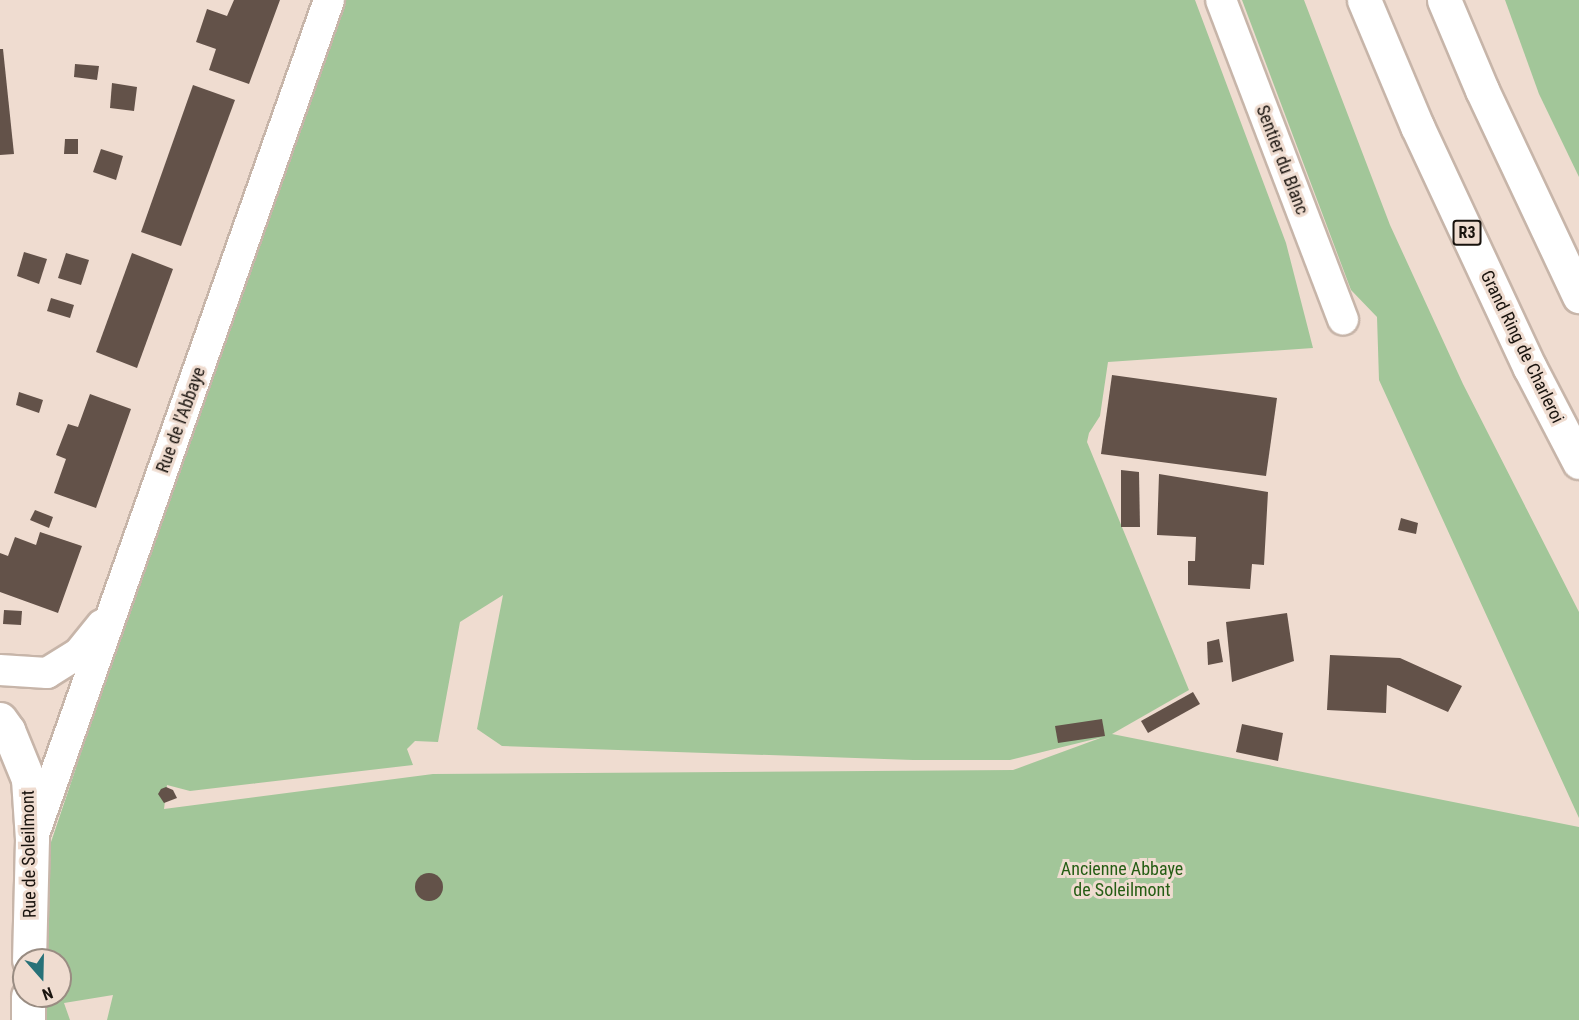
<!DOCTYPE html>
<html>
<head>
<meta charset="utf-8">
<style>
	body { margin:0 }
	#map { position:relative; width:1579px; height:1020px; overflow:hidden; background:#efdcd0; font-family:"Roboto Condensed",sans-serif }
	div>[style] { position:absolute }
	.green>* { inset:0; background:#a2c699 }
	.building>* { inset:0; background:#635249 }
	.round { border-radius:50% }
	.roads { filter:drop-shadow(2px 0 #c7b5a9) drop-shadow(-2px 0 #c7b5a9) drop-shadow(0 2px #c7b5a9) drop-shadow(0 -2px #c7b5a9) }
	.minor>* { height:30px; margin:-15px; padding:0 15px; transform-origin:15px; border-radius:15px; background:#fff }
	.tertiary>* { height:33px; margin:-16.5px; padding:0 16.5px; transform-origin:16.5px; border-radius:16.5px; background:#fff }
	.motorway>* { height:33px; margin:-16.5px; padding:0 16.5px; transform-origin:16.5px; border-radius:16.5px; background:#fff }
	span { translate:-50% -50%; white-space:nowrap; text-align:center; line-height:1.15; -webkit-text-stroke:6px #efdcd0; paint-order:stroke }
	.shield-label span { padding:2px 4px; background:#efdcd0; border:2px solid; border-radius:4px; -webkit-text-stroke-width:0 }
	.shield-label { font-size:16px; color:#19130e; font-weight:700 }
	.street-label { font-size:18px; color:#19130e }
	.park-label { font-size:18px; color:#255d14 }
	.north { position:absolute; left:12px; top:948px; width:60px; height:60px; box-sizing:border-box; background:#efdcd0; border:2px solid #998c82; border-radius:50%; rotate:160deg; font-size:16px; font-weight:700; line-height:24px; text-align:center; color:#19130e }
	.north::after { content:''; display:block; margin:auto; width:21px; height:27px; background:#277178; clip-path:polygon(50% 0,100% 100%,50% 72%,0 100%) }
</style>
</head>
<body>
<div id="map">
	<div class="green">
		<i style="clip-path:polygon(evenodd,345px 0,1195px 0,1286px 243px,1313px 348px,1108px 362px,1100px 416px,1089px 433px,1087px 442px,1189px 690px,1112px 734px,1579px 827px,1579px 1020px,107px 1020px,113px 995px,64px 1003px,70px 1020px,39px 1020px,40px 996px,60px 996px,60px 960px,42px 960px,47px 854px,158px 524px,345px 0,503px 595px,477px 729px,502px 746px,913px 760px,1010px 760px,1103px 737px,1013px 770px,433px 774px,164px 809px,167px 785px,190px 791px,413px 765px,407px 749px,415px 741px,438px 742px,460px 622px,503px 595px)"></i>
		<i style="clip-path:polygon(1242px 0,1304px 0,1390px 225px,1463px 384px,1579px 612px,1579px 818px,1379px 380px,1377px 317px,1351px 290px)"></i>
		<i style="clip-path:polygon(1505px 0,1579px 0,1579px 177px,1539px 94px)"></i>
	</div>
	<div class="building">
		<i style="clip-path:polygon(234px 0,280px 0,249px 84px,209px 70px,216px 49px,196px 42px,207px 9px,227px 16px)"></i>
		<i style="clip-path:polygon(0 49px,3px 49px,14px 154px,0 155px)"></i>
		<i style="clip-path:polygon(75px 64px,99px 66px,97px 80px,74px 77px)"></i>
		<i style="clip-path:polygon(112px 83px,137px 87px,134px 111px,110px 108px)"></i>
		<i style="clip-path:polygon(193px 85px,235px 100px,181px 246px,141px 232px)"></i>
		<i style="clip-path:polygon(65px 139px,78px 139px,78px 154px,64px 154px)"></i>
		<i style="clip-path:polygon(101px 149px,123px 156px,116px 180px,93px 172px)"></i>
		<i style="clip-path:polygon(24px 252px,47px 259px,39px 284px,17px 276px)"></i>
		<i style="clip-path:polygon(66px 253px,89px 260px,81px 285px,58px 278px)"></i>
		<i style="clip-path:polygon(132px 253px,173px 269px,137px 368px,96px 352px)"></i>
		<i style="clip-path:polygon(51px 298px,74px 305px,70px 318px,47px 311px)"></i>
		<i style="clip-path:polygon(1112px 375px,1277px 398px,1266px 476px,1101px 454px)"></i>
		<i style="clip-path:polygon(19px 392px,43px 400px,39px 413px,16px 405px)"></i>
		<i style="clip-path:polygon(90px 394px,131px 409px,96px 508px,54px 493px,66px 459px,56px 455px,68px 424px,78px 427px)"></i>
		<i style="clip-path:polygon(1121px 470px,1139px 472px,1140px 527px,1121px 527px)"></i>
		<i style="clip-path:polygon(1159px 474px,1268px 492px,1264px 565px,1252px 564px,1250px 589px,1188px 585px,1188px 561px,1195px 561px,1196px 537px,1157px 535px)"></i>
		<i style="clip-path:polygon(35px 510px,53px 517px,49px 528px,30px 520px)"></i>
		<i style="clip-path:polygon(1401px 518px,1418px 523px,1416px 534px,1398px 530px)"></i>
		<i style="clip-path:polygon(40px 532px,82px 546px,58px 613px,0 592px,0 553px,8px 556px,15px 537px,36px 545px)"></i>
		<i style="clip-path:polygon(4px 610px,22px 611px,21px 625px,3px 624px)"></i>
		<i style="clip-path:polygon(1287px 613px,1294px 661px,1232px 682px,1226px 622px)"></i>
		<i style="clip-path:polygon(1219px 639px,1223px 662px,1208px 665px,1207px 642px)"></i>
		<i style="clip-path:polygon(1330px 655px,1400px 658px,1462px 686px,1448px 712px,1387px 685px,1386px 713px,1327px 710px)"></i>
		<i style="clip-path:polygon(1193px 692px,1200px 704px,1148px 733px,1141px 721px)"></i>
		<i style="clip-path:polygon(1102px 719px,1105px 736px,1058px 743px,1055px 726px)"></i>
		<i style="clip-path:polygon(1242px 724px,1283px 733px,1278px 761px,1236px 752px)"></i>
		<i style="clip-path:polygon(166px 787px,173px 790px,177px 798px,164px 803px,158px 794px,161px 789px)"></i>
		<i class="round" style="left:415px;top:873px;width:28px;height:28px"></i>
	</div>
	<div class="roads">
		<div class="minor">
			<i style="left:1221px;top:0;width:342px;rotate:69.1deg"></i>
			<i style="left:0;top:670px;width:47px;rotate:3.7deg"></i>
			<i style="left:47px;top:673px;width:38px;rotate:-32deg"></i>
			<i style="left:79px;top:653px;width:36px;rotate:-51deg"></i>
			<i style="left:33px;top:837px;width:888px;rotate:-70.52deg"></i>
		</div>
		<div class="tertiary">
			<i style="left:0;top:719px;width:14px;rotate:54deg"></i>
			<i style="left:8px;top:730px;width:53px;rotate:67.8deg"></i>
			<i style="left:28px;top:779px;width:60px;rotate:86.2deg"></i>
			<i style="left:32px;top:839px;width:121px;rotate:91.4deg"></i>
			<i style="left:28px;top:1020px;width:24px;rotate:-90deg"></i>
		</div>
		<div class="motorway">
			<i style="left:1364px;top:0;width:137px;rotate:67.2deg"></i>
			<i style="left:1417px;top:126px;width:267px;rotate:65deg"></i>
			<i style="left:1530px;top:368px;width:106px;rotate:62.5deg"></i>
			<i style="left:1444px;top:0;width:98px;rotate:67.1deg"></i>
			<i style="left:1482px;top:90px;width:228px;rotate:64.8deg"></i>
		</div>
	</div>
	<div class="shield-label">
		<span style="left:1467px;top:233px">R3</span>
	</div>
	<div class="street-label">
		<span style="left:1282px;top:160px;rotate:69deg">Sentier du Blanc</span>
		<span style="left:1522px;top:347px;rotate:64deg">Grand Ring de Charleroi</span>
		<span style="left:181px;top:420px;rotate:-70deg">Rue de l'Abbaye</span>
		<span style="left:29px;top:854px;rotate:-91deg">Rue de Soleilmont</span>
	</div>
	<div class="park-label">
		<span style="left:1122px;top:880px">Ancienne Abbaye<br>de Soleilmont</span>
	</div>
	<div class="north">N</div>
</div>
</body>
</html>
